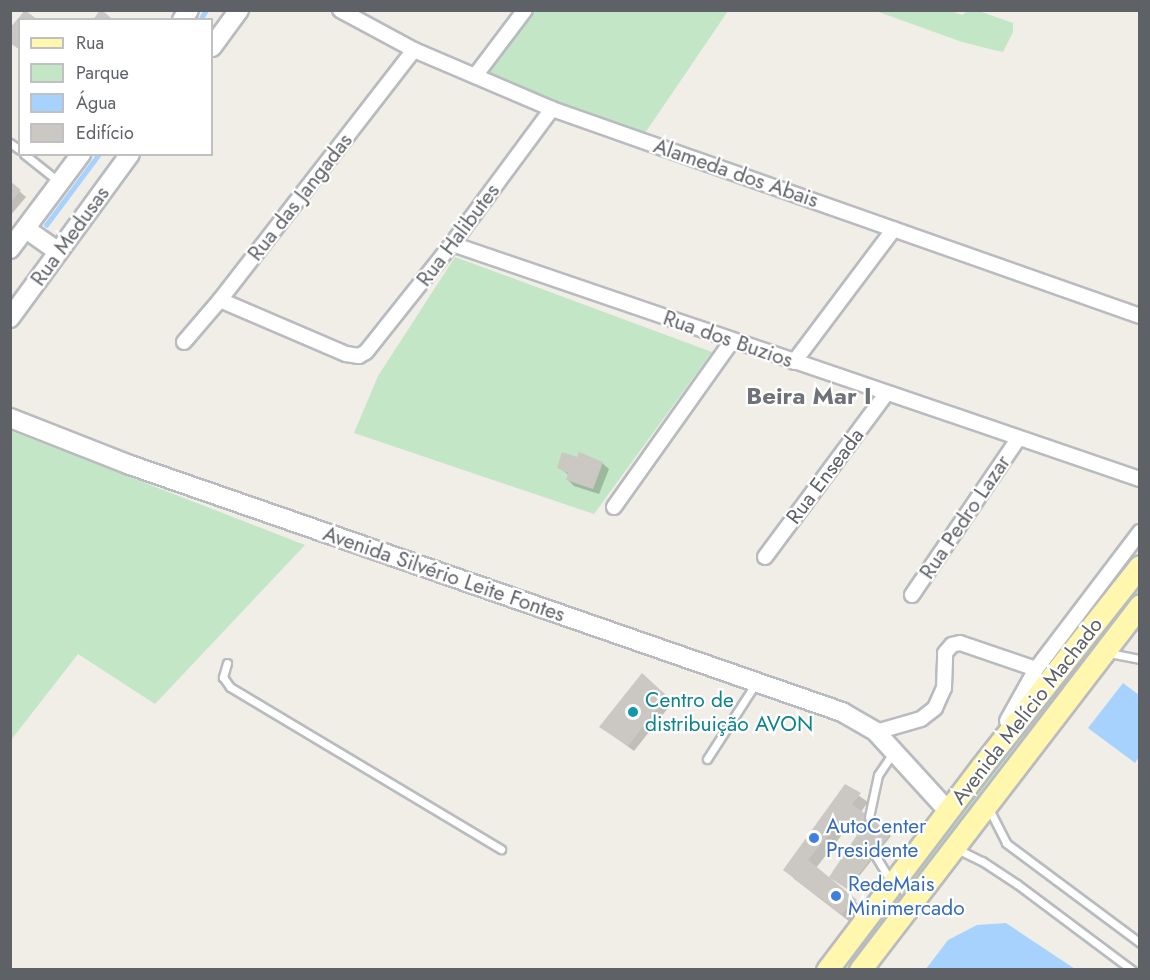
<!DOCTYPE html>
<html>
<head>
<meta charset="utf-8">
<style>
	body { margin:0 }
	#map { position:relative; width:1150px; height:980px; overflow:hidden; background:#f0eee6; font-family:Jost,sans-serif }
	div>[style] { position:absolute }
	.green>* { inset:0; background:#c3e6c6 }
	.water>* { inset:0; background:#a8d2fe }
	.shadow>* { inset:0; background:#0003 }
	.stream>* { height:4.5px; margin:-2.25px; padding:0 2.25px; transform-origin:2.25px; border-radius:2.25px; background:#a8d2fe }
	.building>* { inset:0; background:#cbc8c3 }
	.roads { filter:drop-shadow(2px 0 #b8bbbf) drop-shadow(-2px 0 #b8bbbf) drop-shadow(0 2px #b8bbbf) drop-shadow(0 -2px #b8bbbf) }
	.lane>* { height:7px; margin:-3.5px; padding:0 3.5px; transform-origin:3.5px; border-radius:3.5px; background:#fff }
	.street>* { height:14px; margin:-7px; padding:0 7px; transform-origin:7px; border-radius:7px; background:#fff }
	.secondary>* { height:18px; margin:-9px; padding:0 9px; transform-origin:9px; border-radius:9px; background:#fff }
	.primary>* { height:21px; margin:-10.5px; padding:0 10.5px; transform-origin:10.5px; border-radius:10.5px; background:#fef7ad }
	.dots>* { width:16px; height:16px; translate:-50% -50%; box-sizing:border-box; border:3px solid #fff; border-radius:50% }
	span { translate:-50% -50%; white-space:nowrap; text-align:center; line-height:1.15; -webkit-text-stroke:4.5px #fff; paint-order:stroke }
	.street-label { font-size:21px; color:#5e6166 }
	.culture-label { font-size:21px; color:#0d838f }
	.left { translate:0 -50%; text-align:left }
	.shop-label { font-size:21px; color:#366cbe }
	.quarter-label { font-size:24px; color:#6f7378; font-weight:700 }
	.frame { position:absolute; inset:0; border:12px solid #5e6166; pointer-events:none }
	.legend { position:absolute; left:18px; top:18px; width:195px; height:138px; box-sizing:border-box; background:#fff; border:2px solid #bfc0c2; margin:0; padding:8px 10px; list-style:none; font-size:18px; color:#5e6166 }
	.legend li { display:flex; align-items:center; gap:12px; height:30px }
	.legend b { width:30px; border:2px solid #bfc0c2 }
</style>
</head>
<body>
<div id="map">
	<div class="green">
		<i style="clip-path:polygon(533px 11px,728px 11px,643px 136px,484px 78px)"></i>
		<i style="clip-path:polygon(876px 11px,951px 11px,962px 15px,968px 11px,979px 11px,1013px 23px,1013px 32px,1003px 52px,994px 50px,962px 42px)"></i>
		<i style="clip-path:polygon(455px 257px,712px 352px,594px 514px,354px 433px,378px 376px)"></i>
		<i style="clip-path:polygon(11px 431px,305px 545px,155px 704px,78px 654px,11px 740px)"></i>
		<i style="clip-path:polygon(1139px 578px,1139px 594px,853px 969px,837px 970px)"></i>
	</div>
	<div class="water">
		<i style="clip-path:polygon(1123px 683px,1139px 695px,1139px 757px,1135px 763px,1088px 728px)"></i>
		<i style="clip-path:polygon(1006px 923px,1075px 969px,926px 969px,948px 940px,977px 925px)"></i>
	</div>
	<div class="shadow">
		<i style="clip-path:polygon(10px 183px,26px 197px,10px 216px)"></i>
		<i style="clip-path:polygon(602px 463px,609px 469px,599px 494px,574px 486px,568px 480px,569px 475px,558px 467px)"></i>
		<i style="clip-path:polygon(642px 675px,672px 703px,634px 751px,601px 727px)"></i>
		<i style="clip-path:polygon(845px 786px,868px 802px,861px 812px,891px 836px,849px 889px,832px 878px,858px 835px,848px 827px,816px 868px,864px 909px,850px 922px,793px 878px)"></i>
	</div>
	<div class="stream">
		<i style="left:200px;top:20px;width:12px;rotate:-59deg"></i>
		<i style="left:46px;top:225px;width:89px;rotate:-53.3deg"></i>
	</div>
	<div class="building">
		<i style="clip-path:polygon(25px 10px,38px 20px,20px 20px,20px 50px,10px 43px,10px 28px)"></i>
		<i style="clip-path:polygon(100px 10px,102px 10px,113px 20px,93px 20px)"></i>
		<i style="clip-path:polygon(10px 181px,21px 190px,10px 203px)"></i>
		<i style="clip-path:polygon(562px 452px,577px 457px,579px 452px,603px 462px,593px 489px,566px 480px,568px 473px,557px 468px)"></i>
		<i style="clip-path:polygon(642px 673px,667px 696px,628px 746px,599px 727px)"></i>
		<i style="clip-path:polygon(evenodd,845px 784px,861px 793px,852px 804px,891px 833px,847px 889px,830px 878px,857px 900px,841px 914px,783px 870px,845px 784px,839px 821px,857px 835px,829px 877px,808px 860px,839px 821px)"></i>
	</div>
	<div class="roads">
		<div class="lane">
			<i style="left:10px;top:143px;width:12px;rotate:35deg"></i>
			<i style="left:24px;top:154px;width:43px;rotate:38.5deg"></i>
			<i style="left:1109px;top:653px;width:32px;rotate:11deg"></i>
			<i style="left:227px;top:663px;width:15px;rotate:106deg"></i>
			<i style="left:223px;top:677px;width:12px;rotate:55deg"></i>
			<i style="left:230px;top:687px;width:316px;rotate:30.9deg"></i>
			<i style="left:707px;top:759px;width:90px;rotate:-57.2deg"></i>
			<i style="left:989px;top:809px;width:38px;rotate:63deg"></i>
			<i style="left:1006px;top:843px;width:167px;rotate:36.7deg"></i>
			<i style="left:869px;top:817px;width:43px;rotate:-77.9deg"></i>
			<i style="left:878px;top:775px;width:27px;rotate:-56deg"></i>
			<i style="left:957px;top:849px;width:28px;rotate:26deg"></i>
			<i style="left:982px;top:861px;width:42px;rotate:33.3deg"></i>
			<i style="left:1017px;top:884px;width:144px;rotate:36.8deg"></i>
			<i style="left:875px;top:855px;width:31px;rotate:59deg"></i>
		</div>
		<div class="street">
			<i style="left:340px;top:10px;width:84px;rotate:28.4deg"></i>
			<i style="left:414px;top:50px;width:150px;rotate:23.1deg"></i>
			<i style="left:552px;top:109px;width:623px;rotate:19.39deg"></i>
			<i style="left:475px;top:76px;width:83px;rotate:-52.9deg"></i>
			<i style="left:452px;top:244px;width:727px;rotate:18.86deg"></i>
			<i style="left:220px;top:300px;width:137px;rotate:23.2deg"></i>
			<i style="left:346px;top:354px;width:13px;rotate:9deg"></i>
			<i style="left:359px;top:356px;width:8px;rotate:-30deg"></i>
			<i style="left:366px;top:352px;width:138px;rotate:-51.5deg"></i>
			<i style="left:452px;top:244px;width:168px;rotate:-53.5deg"></i>
			<i style="left:184px;top:342px;width:55px;rotate:-49.4deg"></i>
			<i style="left:220px;top:300px;width:316px;rotate:-52.2deg"></i>
			<i style="left:794px;top:362px;width:166px;rotate:-53.1deg"></i>
			<i style="left:614px;top:507px;width:204px;rotate:-54.6deg"></i>
			<i style="left:765px;top:557px;width:203px;rotate:-53.4deg"></i>
			<i style="left:912px;top:595px;width:189px;rotate:-55.8deg"></i>
			<i style="left:1007px;top:721px;width:60px;rotate:-60.9deg"></i>
			<i style="left:1036px;top:669px;width:172px;rotate:-52.8deg"></i>
			<i style="left:876px;top:732px;width:47px;rotate:-16.1deg"></i>
			<i style="left:921px;top:719px;width:18px;rotate:-38deg"></i>
			<i style="left:935px;top:708px;width:22px;rotate:-66deg"></i>
			<i style="left:944px;top:688px;width:35px;rotate:-88deg"></i>
			<i style="left:945px;top:653px;width:11px;rotate:-49deg"></i>
			<i style="left:952px;top:645px;width:8px;rotate:-14deg"></i>
			<i style="left:960px;top:643px;width:80px;rotate:18.9deg"></i>
		</div>
		<div class="secondary">
			<i style="left:182px;top:20px;width:12px;rotate:-55deg"></i>
			<i style="left:212px;top:47px;width:46px;rotate:-53.9deg"></i>
			<i style="left:26px;top:229px;width:38px;rotate:35deg"></i>
			<i style="left:10px;top:249px;width:119px;rotate:-53.2deg"></i>
			<i style="left:10px;top:318px;width:203px;rotate:-53.8deg"></i>
			<i style="left:10px;top:418px;width:129px;rotate:21.4deg"></i>
			<i style="left:130px;top:465px;width:754px;rotate:19.13deg"></i>
			<i style="left:842px;top:712px;width:39px;rotate:30deg"></i>
			<i style="left:876px;top:732px;width:108px;rotate:47.6deg"></i>
		</div>
		<div class="primary">
			<i style="left:827px;top:970px;width:255px;rotate:-52.8deg"></i>
			<i style="left:981px;top:767px;width:256px;rotate:-51.7deg"></i>
			<i style="left:860px;top:970px;width:460px;rotate:-52.5deg"></i>
		</div>
	</div>
	<div class="dots">
		<i style="left:633px;top:712px;background:#0f9aa8"></i>
		<i style="left:814px;top:838px;background:#3f7fe0"></i>
		<i style="left:836px;top:896px;background:#3f7fe0"></i>
	</div>
	<div class="street-label">
		<span style="left:736px;top:173px;rotate:19deg">Alameda dos Abais</span>
		<span style="left:300px;top:197px;rotate:-52deg">Rua das Jangadas</span>
		<span style="left:458px;top:235px;rotate:-53deg">Rua Halibutes</span>
		<span style="left:70px;top:236px;rotate:-54deg">Rua Medusas</span>
		<span style="left:728px;top:339px;rotate:19deg">Rua dos Buzios</span>
		<span style="left:825px;top:476px;rotate:-53deg">Rua Enseada</span>
		<span style="left:965px;top:517px;rotate:-56deg">Rua Pedro Lazar</span>
		<span style="left:444px;top:574px;rotate:19deg">Avenida Silvério Leite Fontes</span>
		<span style="left:1027px;top:711px;rotate:-52deg">Avenida Melício Machado</span>
	</div>
	<div class="culture-label">
		<span class="left" style="left:645px;top:712px">Centro de<br>distribuição AVON</span>
	</div>
	<div class="shop-label">
		<span class="left" style="left:826px;top:838px">AutoCenter<br>Presidente</span>
		<span class="left" style="left:848px;top:896px">RedeMais<br>Minimercado</span>
	</div>
	<div class="quarter-label">
		<span style="left:809px;top:396px">Beira Mar I</span>
	</div>
	<div class="frame"></div>
	<ul class="legend">
	<li><b style="height:8px;background:#fef7ad"></b>Rua</li>
	<li><b style="height:16px;background:#c3e6c6"></b>Parque</li>
	<li><b style="height:16px;background:#a8d2fe"></b>Água</li>
	<li><b style="height:16px;background:#cbc8c3"></b>Edifício</li>
	</ul>
</div>
</body>
</html>
